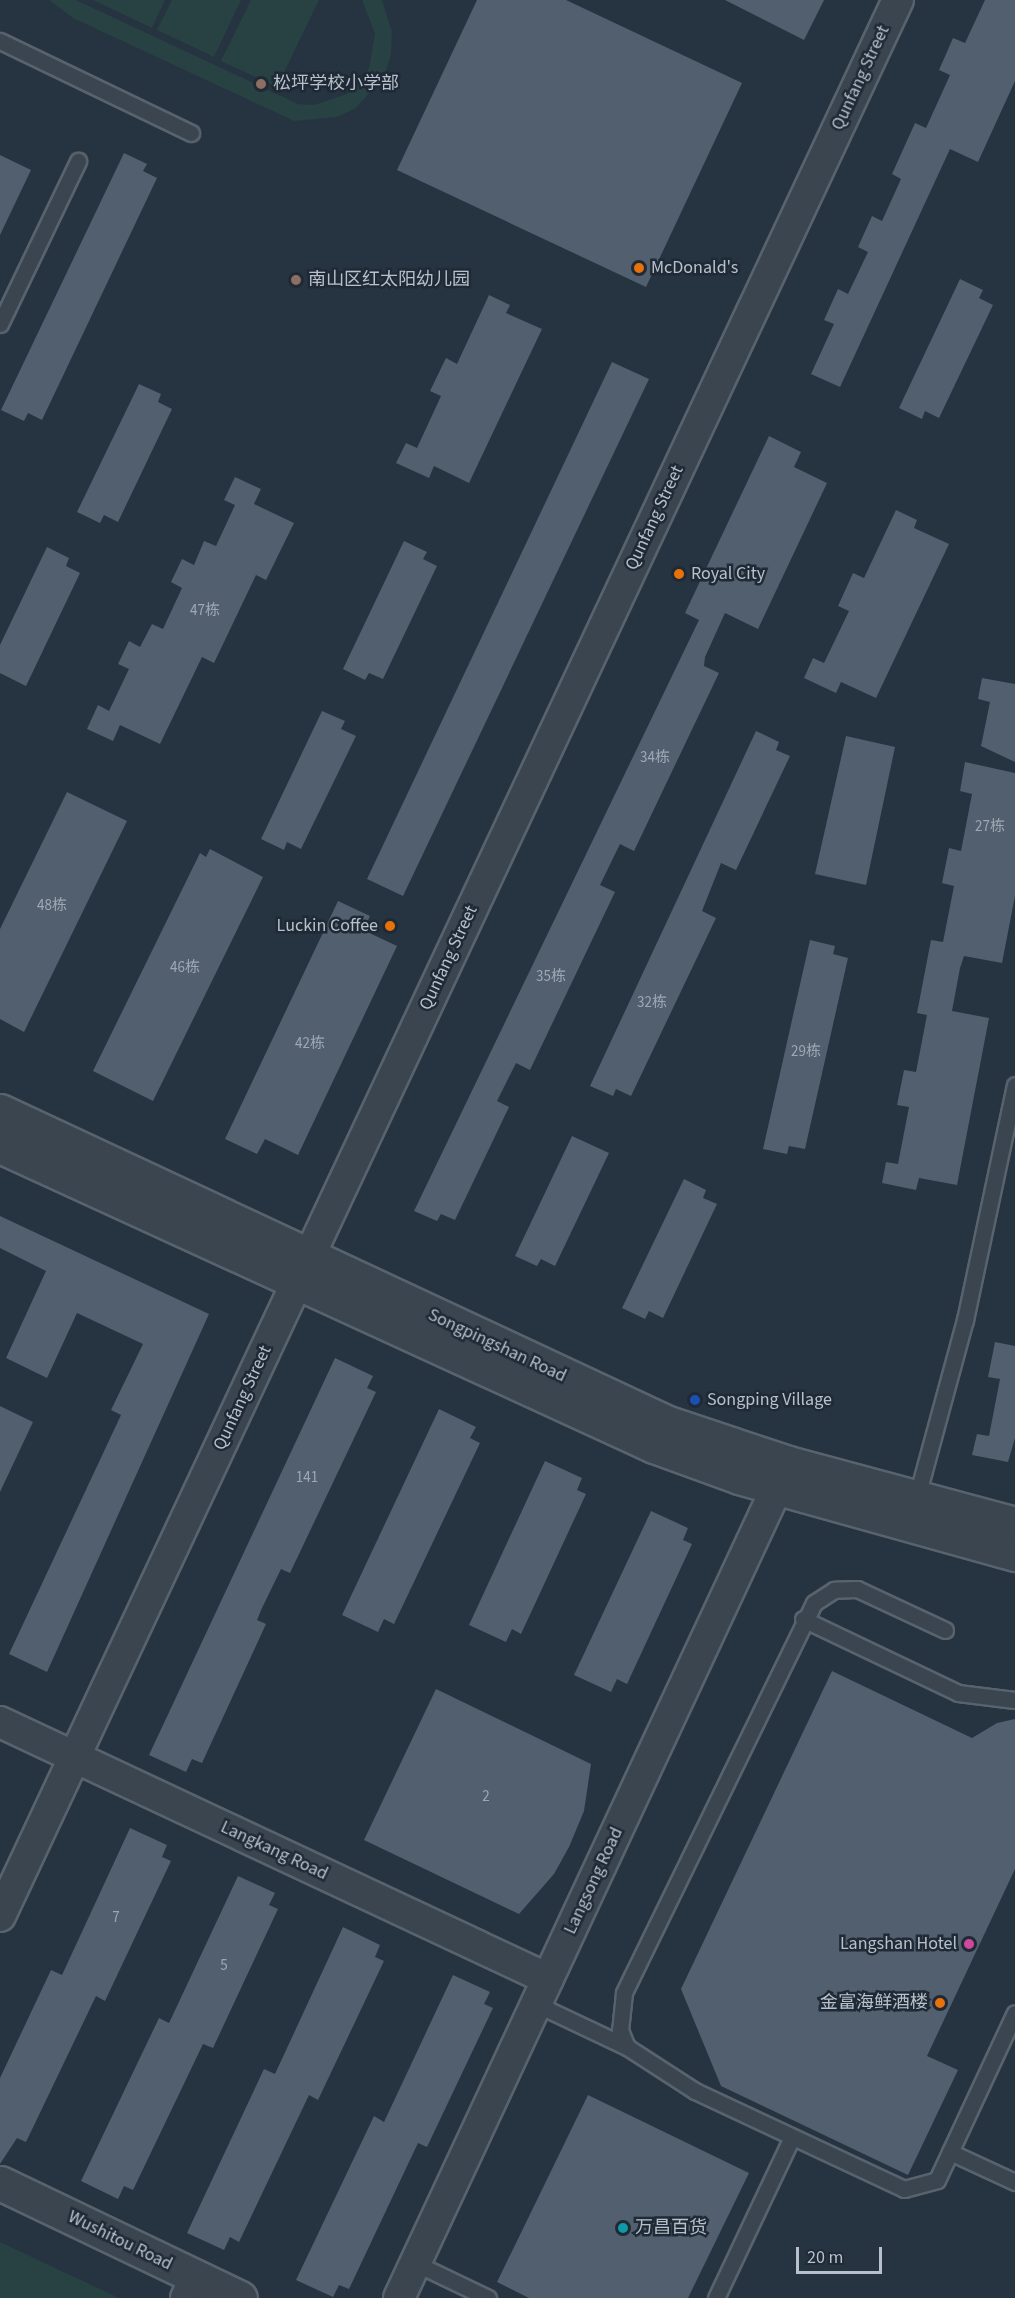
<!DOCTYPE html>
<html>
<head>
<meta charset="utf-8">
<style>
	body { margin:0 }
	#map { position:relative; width:1015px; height:2298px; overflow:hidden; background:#263441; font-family:"Source Sans 3","Noto Sans SC",sans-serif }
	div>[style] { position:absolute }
	.green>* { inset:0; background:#284142 }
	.building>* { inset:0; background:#515f6e }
	.roads { filter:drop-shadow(2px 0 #58636e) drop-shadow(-2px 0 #58636e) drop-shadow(0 2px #58636e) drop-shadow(0 -2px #58636e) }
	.service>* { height:15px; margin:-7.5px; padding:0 7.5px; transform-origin:7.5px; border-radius:7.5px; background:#3a4550 }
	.minor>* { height:30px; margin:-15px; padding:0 15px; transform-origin:15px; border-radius:15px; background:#3a4550 }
	.tertiary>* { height:33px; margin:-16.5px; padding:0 16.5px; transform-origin:16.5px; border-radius:16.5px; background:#3a4550 }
	.dots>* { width:16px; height:16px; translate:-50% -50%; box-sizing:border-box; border:3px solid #1f2a36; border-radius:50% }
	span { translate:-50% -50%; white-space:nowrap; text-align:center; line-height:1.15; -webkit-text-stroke:5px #1f2a36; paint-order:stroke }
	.number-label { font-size:15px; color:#9ea8b4 }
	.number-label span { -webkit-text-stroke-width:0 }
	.street-label { font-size:18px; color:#b7c0cb }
	.poi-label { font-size:18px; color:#b7c0cb }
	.left { translate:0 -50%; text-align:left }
	.right { translate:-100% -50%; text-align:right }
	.scale { position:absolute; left:796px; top:2247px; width:86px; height:27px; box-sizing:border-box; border:3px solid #b7c0cb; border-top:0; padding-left:8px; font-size:18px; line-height:21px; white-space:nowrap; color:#b7c0cb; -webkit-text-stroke:4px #1f2a36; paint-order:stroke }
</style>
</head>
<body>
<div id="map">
	<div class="green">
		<i style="clip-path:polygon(49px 0,76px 0,298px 104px,314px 105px,347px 94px,369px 68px,375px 34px,362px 0,382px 0,392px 32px,391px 54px,385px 75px,356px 108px,337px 117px,294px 121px,73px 18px)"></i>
		<i style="clip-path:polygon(93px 0,165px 0,152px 28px)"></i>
		<i style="clip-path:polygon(172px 0,241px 0,214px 57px,157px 30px)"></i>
		<i style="clip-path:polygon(251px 0,319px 0,277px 87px,221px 61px)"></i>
		<i style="clip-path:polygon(0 2242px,119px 2298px,0 2298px)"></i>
	</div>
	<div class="building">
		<i style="clip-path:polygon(477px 0,566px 0,742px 83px,646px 287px,397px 170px)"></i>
		<i style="clip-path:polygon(725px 0,824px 0,804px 40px)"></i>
		<i style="clip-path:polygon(985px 0,1015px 0,1015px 81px,978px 162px,950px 149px,840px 387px,811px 374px,834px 324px,824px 320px,838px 289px,848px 294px,868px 252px,858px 247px,872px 216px,882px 221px,901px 179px,892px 174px,915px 123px,926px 128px,950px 75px,939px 70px,953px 38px,965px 43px)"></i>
		<i style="clip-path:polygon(124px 153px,147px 164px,143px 171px,157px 178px,42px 420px,28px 413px,24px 421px,1px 410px)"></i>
		<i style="clip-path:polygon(0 155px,31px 170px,0 235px)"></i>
		<i style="clip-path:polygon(960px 279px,983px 290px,979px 298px,993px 305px,939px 418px,925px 411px,922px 419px,899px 408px)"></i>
		<i style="clip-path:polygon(489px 295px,510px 305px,506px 313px,542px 329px,469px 483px,434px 466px,429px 478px,396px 463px,406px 443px,417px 448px,441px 396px,430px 391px,446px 358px,457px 364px)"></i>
		<i style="clip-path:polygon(612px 362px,649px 379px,403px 896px,367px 879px)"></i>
		<i style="clip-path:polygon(139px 384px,161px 394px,158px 402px,172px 409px,118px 522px,104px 515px,100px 523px,77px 512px)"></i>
		<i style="clip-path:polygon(769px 436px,801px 452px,794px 467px,827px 483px,758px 629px,725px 613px,705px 657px,704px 666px,719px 673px,634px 851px,620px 844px,600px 885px,615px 892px,530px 1070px,516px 1063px,497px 1101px,509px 1107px,455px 1220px,441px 1214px,437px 1221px,414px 1211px,699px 620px,685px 613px)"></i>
		<i style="clip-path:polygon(235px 477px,261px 489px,254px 504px,294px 523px,266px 580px,256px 575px,214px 663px,202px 657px,160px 744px,120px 725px,113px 741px,87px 729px,98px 705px,109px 711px,129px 669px,118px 664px,129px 641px,140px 647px,152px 624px,163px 629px,182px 588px,171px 582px,182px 559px,194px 565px,204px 541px,216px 546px,235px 505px,224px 500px)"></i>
		<i style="clip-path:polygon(896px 510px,917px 520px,914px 528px,949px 544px,876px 698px,841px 682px,836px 693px,804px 678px,813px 658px,824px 663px,849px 611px,838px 606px,853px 573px,864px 578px)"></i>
		<i style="clip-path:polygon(404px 541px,427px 552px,423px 559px,437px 566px,383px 679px,369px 673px,365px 680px,343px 669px)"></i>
		<i style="clip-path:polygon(47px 547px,69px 558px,66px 566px,80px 573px,26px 686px,0 673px,0 645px)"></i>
		<i style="clip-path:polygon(982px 678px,1015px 684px,1015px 762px,981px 746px,990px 702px,978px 699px)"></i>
		<i style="clip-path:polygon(322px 711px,345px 721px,341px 729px,356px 736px,301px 849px,287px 842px,284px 850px,261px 839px)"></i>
		<i style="clip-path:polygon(756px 731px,779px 742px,776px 750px,790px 756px,736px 870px,721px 863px,702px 911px,716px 918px,631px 1096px,616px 1089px,613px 1096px,590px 1086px)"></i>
		<i style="clip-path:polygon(846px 736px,895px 747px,866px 885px,815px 874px)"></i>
		<i style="clip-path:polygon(965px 762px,1015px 773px,1015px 896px,1002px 963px,964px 956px,960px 968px,952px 1011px,989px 1018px,957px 1185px,919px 1178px,916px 1190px,882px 1183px,886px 1162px,898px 1164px,909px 1107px,897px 1105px,904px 1070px,916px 1072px,927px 1015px,917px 1013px,931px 940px,943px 942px,954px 886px,942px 883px,949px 848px,961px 851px,972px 794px,960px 791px)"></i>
		<i style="clip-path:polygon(67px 792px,127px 821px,24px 1032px,0 1019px,0 929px)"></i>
		<i style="clip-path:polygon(210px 849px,263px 877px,153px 1101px,93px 1071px,200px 853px,206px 857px)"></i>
		<i style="clip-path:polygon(338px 901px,370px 916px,363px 930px,397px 946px,298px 1155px,265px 1139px,257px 1154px,225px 1139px)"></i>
		<i style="clip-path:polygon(810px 940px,835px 946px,833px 954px,848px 958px,805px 1149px,789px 1146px,787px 1154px,763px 1149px)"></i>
		<i style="clip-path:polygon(572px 1136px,609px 1153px,555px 1266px,541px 1259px,537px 1266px,515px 1256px)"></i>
		<i style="clip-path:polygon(684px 1179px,706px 1190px,703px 1198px,717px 1204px,663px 1318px,649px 1311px,645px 1319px,622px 1308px)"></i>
		<i style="clip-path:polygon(0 1216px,209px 1314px,47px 1672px,9px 1654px,121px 1415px,111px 1410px,143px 1344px,77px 1313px,47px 1378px,6px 1358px,46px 1271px,0 1248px)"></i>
		<i style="clip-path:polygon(995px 1342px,1015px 1346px,1015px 1438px,1008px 1462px,972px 1455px,977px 1434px,989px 1436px,1000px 1379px,988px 1377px)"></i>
		<i style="clip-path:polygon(335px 1358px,373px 1376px,367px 1388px,376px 1392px,290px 1573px,281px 1569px,262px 1608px,257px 1620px,266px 1624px,202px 1763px,192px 1759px,186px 1772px,149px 1755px)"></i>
		<i style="clip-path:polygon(0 1406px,33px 1422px,0 1492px)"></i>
		<i style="clip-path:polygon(439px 1409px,476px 1427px,470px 1438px,480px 1443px,394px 1624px,384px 1619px,378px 1632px,342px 1615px)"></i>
		<i style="clip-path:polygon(545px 1461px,582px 1478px,577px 1490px,586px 1494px,521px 1634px,512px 1629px,506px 1642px,469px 1625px)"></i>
		<i style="clip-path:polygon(651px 1511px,688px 1528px,683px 1540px,692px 1544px,627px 1684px,617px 1679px,611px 1692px,574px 1675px)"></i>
		<i style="clip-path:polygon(832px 1671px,972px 1738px,997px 1723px,1015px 1719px,1015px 1869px,927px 2056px,958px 2070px,908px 2175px,721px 2086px,681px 1989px)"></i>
		<i style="clip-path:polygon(436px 1689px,591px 1764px,584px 1811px,569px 1847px,554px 1874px,519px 1914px,364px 1840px)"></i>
		<i style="clip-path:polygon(130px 1828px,167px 1845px,162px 1857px,171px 1861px,105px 2001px,96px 1996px,26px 2142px,17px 2138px,0 2164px,0 2078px,51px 1970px,62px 1975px)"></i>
		<i style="clip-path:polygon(238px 1876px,275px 1893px,269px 1905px,278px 1909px,213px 2048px,203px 2044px,133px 2190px,124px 2186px,118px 2199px,81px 2181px,159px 2018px,169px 2023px)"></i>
		<i style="clip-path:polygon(343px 1927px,380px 1945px,375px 1957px,384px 1961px,318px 2100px,309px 2095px,239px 2242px,230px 2237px,224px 2250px,187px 2233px,264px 2069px,275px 2074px)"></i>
		<i style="clip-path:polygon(453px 1975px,490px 1992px,484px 2004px,493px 2008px,427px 2147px,418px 2143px,349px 2289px,339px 2285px,333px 2297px,296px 2280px,374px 2116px,384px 2122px)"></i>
		<i style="clip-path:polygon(588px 2095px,749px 2173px,688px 2298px,529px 2298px,497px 2282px)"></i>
	</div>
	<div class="roads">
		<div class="service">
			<i style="left:0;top:41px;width:212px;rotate:25.7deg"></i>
			<i style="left:0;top:324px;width:181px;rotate:-64.4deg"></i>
			<i style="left:916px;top:1500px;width:187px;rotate:-74.8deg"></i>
			<i style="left:965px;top:1320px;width:240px;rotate:-78deg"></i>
			<i style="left:803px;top:1619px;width:172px;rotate:25.5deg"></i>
			<i style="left:958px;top:1693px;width:57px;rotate:7deg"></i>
			<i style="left:945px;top:1630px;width:97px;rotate:-155deg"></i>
			<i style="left:857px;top:1589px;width:23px;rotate:178deg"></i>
			<i style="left:834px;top:1590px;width:24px;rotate:147deg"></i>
			<i style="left:814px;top:1603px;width:434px;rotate:116deg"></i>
			<i style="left:624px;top:1993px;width:37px;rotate:96deg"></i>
			<i style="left:620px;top:2030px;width:18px;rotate:68deg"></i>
			<i style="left:627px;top:2047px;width:81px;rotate:32.9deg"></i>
			<i style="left:695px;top:2091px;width:231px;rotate:25.1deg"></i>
			<i style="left:904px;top:2189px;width:34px;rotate:-15deg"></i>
			<i style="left:937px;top:2180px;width:184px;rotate:-65deg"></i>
			<i style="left:536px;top:2004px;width:101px;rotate:25.3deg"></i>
			<i style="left:950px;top:2152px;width:72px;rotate:24.8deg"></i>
			<i style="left:415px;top:2263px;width:81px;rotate:25.6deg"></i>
			<i style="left:716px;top:2298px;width:178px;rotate:-64.7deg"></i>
		</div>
		<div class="minor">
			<i style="left:0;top:1722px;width:605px;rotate:25.13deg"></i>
			<i style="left:0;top:1916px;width:2116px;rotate:-64.89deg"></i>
			<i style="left:186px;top:2298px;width:23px;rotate:-65deg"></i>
			<i style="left:399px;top:2298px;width:918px;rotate:-65deg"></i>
		</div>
		<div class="tertiary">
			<i style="left:0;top:1111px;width:737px;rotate:25.04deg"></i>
			<i style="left:668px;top:1423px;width:126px;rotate:18.4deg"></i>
			<i style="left:788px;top:1463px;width:235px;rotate:15deg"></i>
			<i style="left:0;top:1146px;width:720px;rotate:24.64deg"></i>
			<i style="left:654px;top:1446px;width:90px;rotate:20deg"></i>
			<i style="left:739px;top:1477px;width:287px;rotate:15.6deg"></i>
			<i style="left:0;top:2183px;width:266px;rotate:25.6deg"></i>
		</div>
	</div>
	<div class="dots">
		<i style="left:261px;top:84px;background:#8d6e63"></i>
		<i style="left:639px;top:268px;background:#e8710a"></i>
		<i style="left:296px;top:280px;background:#8d6e63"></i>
		<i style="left:679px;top:574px;background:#e8710a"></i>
		<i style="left:390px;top:926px;background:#e8710a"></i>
		<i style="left:695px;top:1400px;background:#1a4fb4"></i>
		<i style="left:969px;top:1944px;background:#d1479c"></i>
		<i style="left:940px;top:2003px;background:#e8710a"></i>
		<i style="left:623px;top:2228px;background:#0f9aa8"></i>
	</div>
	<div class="number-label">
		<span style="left:205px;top:611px">47栋</span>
		<span style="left:655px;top:758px">34栋</span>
		<span style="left:990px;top:827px">27栋</span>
		<span style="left:52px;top:906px">48栋</span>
		<span style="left:185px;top:968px">46栋</span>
		<span style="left:551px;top:977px">35栋</span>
		<span style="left:652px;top:1003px">32栋</span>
		<span style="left:310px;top:1044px">42栋</span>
		<span style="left:806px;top:1052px">29栋</span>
		<span style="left:307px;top:1478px">141</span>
		<span style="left:486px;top:1797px">2</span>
		<span style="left:116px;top:1918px">7</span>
		<span style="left:224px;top:1966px">5</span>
	</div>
	<div class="street-label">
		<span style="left:861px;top:78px;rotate:-65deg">Qunfang Street</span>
		<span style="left:655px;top:518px;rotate:-65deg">Qunfang Street</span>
		<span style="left:449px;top:958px;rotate:-65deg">Qunfang Street</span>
		<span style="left:497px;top:1346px;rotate:25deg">Songpingshan Road</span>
		<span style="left:243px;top:1398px;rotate:-65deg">Qunfang Street</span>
		<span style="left:274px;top:1851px;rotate:25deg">Langkang Road</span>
		<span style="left:594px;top:1881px;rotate:-65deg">Langsong Road</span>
		<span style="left:120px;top:2241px;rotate:26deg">Wushitou Road</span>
	</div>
	<div class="poi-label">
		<span class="left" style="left:273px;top:84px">松坪学校小学部</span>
		<span class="left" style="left:651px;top:268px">McDonald's</span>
		<span class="left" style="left:308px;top:280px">南山区红太阳幼儿园</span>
		<span class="left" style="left:691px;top:574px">Royal City</span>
		<span class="right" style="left:378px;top:926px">Luckin Coffee</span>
		<span class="left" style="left:707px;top:1400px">Songping Village</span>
		<span class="right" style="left:957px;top:1944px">Langshan Hotel</span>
		<span class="right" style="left:928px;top:2003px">金富海鲜酒楼</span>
		<span class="left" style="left:635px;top:2228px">万昌百货</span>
	</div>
	<div class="scale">20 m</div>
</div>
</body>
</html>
